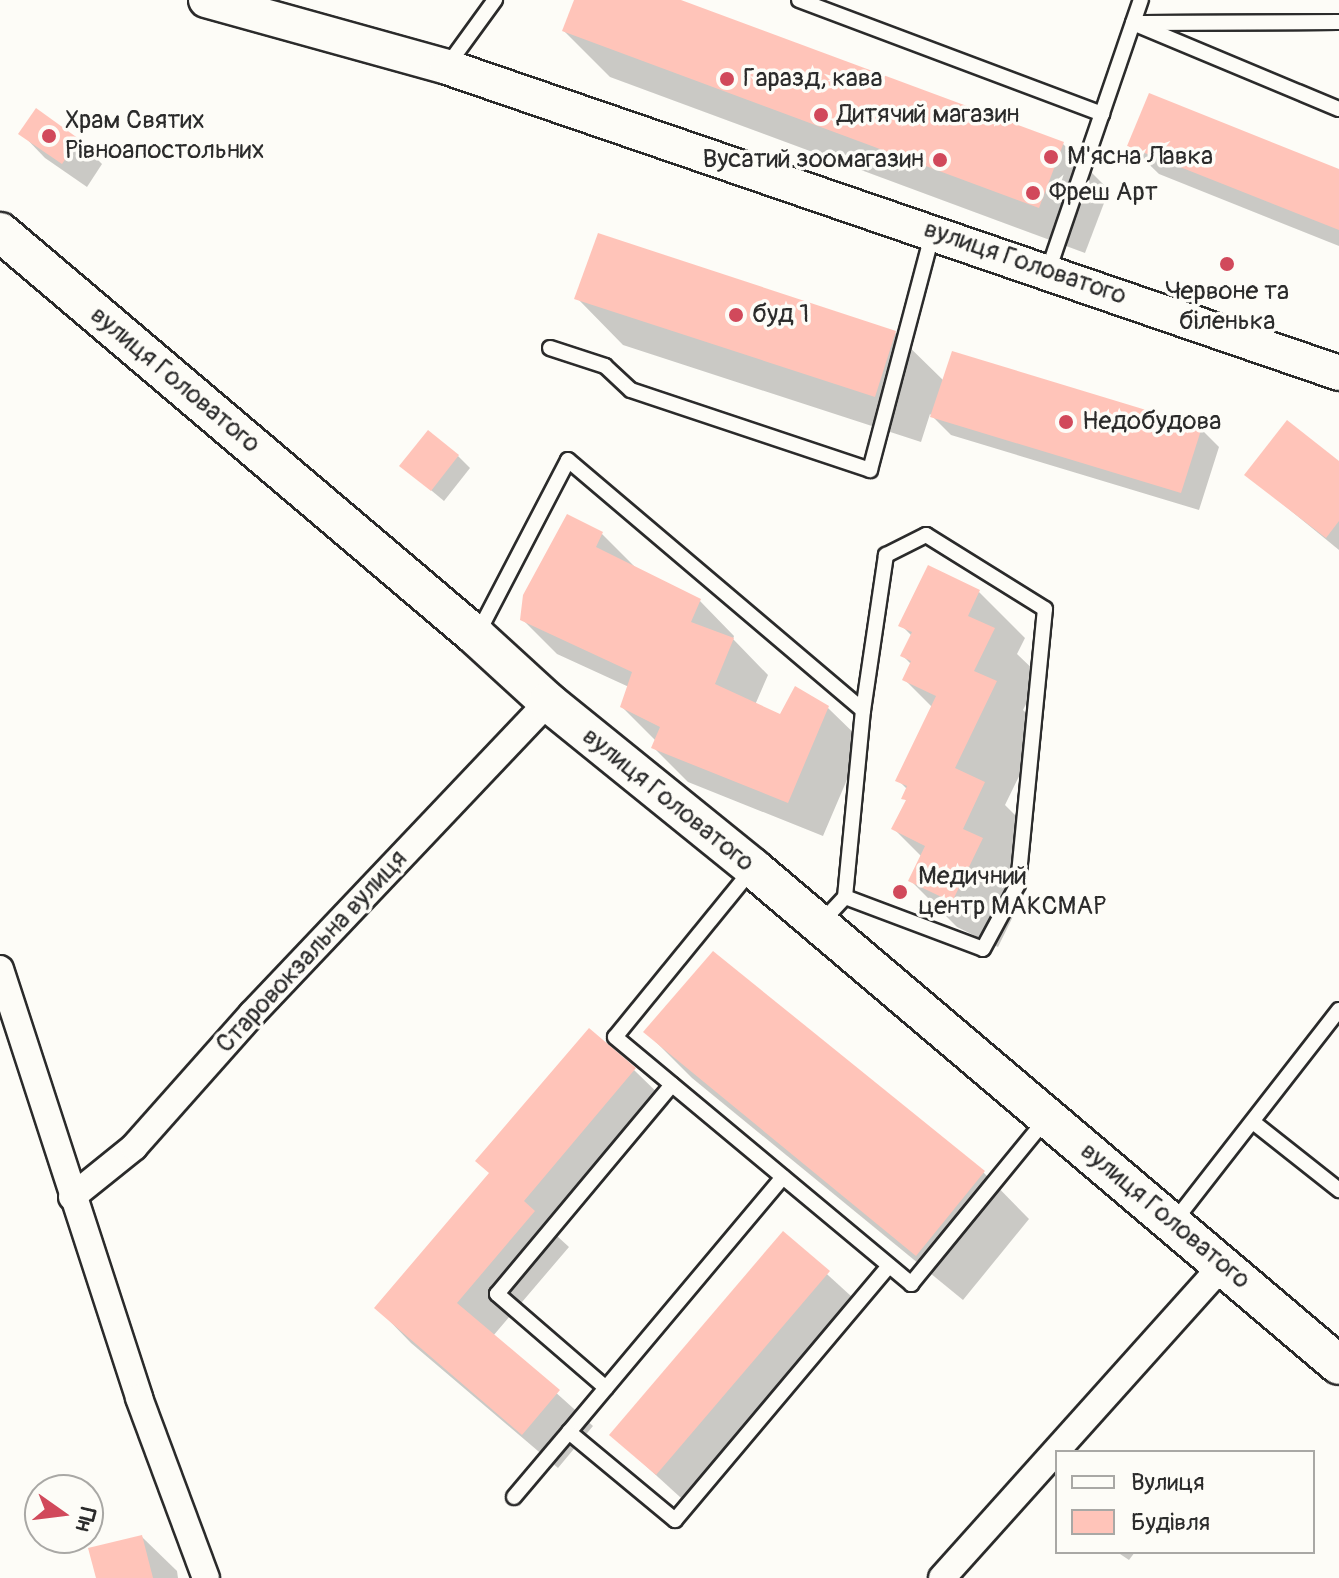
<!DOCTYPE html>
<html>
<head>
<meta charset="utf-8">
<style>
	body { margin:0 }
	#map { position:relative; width:1339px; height:1578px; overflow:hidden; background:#fdfcf7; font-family:Pangolin,sans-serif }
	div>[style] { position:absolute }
	.shadow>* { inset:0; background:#0003 }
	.building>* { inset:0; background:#ffc4b9 }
	.roads { filter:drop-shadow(2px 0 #2b2b2b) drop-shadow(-2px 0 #2b2b2b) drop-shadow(0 2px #2b2b2b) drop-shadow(0 -2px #2b2b2b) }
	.service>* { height:14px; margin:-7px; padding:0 7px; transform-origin:7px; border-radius:7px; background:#fdfcf7 }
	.minor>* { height:26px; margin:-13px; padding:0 13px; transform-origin:13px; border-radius:13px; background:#fdfcf7 }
	.tertiary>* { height:34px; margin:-17px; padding:0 17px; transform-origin:17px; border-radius:17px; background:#fdfcf7 }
	.secondary>* { height:38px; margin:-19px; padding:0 19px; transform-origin:19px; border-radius:19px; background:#fdfcf7 }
	.dots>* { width:22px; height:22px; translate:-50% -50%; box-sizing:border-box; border:4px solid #fdfcf7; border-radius:50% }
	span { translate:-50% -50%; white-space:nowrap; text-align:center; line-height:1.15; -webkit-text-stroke:7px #fdfcf7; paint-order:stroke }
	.poi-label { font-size:26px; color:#2b2b2b }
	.left { translate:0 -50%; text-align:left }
	.right { translate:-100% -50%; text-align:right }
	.street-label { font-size:26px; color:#2b2b2b }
	.legend { position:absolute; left:1055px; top:1450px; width:260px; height:104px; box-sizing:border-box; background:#fdfcf7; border:2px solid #a9a8a5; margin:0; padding:10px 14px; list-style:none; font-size:24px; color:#2b2b2b }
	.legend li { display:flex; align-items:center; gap:16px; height:40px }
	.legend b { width:40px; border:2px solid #a9a8a5 }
	.north { position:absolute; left:24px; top:1474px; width:80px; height:80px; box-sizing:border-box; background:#fdfcf7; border:2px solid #a9a8a5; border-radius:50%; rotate:104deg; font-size:22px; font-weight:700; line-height:32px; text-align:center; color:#2b2b2b }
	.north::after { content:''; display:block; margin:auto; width:28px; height:36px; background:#d1495b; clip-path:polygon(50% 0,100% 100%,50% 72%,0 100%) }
</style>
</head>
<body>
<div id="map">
	<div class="shadow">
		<i style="clip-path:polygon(576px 0,675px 0,1063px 144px,1109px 190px,1085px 253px,610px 77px,564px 31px)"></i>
		<i style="clip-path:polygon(21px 133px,78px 140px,102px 164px,87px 187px,45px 158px)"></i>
		<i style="clip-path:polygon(1130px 146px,1339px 171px,1339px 246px,1159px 174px)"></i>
		<i style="clip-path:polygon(577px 298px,895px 333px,944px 381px,1201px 429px,1219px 447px,1199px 510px,951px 435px,930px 414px,921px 442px,623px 345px)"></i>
		<i style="clip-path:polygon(458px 456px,470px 468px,444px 501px,402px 466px)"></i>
		<i style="clip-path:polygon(1339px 463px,1339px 550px,1247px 475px)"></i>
		<i style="clip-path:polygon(601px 533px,636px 568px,700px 601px,734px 636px,733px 639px,768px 675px,755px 705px,780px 717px,828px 708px,863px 742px,823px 836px,688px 782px,654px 748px,656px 741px,622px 707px,629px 687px,557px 654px,522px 619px)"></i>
		<i style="clip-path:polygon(979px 592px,1025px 638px,1017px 654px,1040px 676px,1023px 710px,1042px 729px,1005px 805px,1030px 830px,1011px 869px,1028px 886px,998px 947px,957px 927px,911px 881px,922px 857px,894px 829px,907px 801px,904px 798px,908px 790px,898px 780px,932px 707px,905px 680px,912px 665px,903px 656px,912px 636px,901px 625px)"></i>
		<i style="clip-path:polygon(646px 1032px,983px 1172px,1029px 1219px,963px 1300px,692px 1078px)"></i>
		<i style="clip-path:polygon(634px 1070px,669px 1104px,557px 1236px,569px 1247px,493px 1336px,593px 1426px,558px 1468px,411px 1343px,377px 1308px,491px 1174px)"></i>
		<i style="clip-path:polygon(783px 1234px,863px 1307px,692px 1508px,612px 1435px)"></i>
		<i style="clip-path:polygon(142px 1537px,177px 1571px,178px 1578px,98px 1578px)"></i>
		<i style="clip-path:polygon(1117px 1552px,1135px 1552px,1129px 1560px)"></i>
	</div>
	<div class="building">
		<i style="clip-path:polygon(574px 0,681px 0,1064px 142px,1039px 208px,562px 31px)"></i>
		<i style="clip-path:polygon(1149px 93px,1339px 169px,1339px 230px,1127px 146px)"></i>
		<i style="clip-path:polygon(36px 108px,79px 139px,62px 164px,18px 134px)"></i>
		<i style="clip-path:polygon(598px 233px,896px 331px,875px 397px,574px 299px)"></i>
		<i style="clip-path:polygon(952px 351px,1202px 427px,1181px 493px,930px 417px)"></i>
		<i style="clip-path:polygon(1287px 420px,1339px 461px,1339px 521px,1326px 538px,1244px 475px)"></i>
		<i style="clip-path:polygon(428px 430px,459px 455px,431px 491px,399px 466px)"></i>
		<i style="clip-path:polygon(567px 514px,603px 532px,596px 547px,701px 599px,691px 622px,734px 638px,715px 684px,780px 714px,795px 686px,829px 706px,788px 803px,651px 748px,660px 727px,620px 707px,632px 672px,520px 620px,523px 595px)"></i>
		<i style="clip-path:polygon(928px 565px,980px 590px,968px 616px,995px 628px,974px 671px,997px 681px,955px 768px,985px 782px,963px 829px,983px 838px,952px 902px,908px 881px,925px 846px,891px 829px,906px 800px,901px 799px,907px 786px,895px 781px,936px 696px,902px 680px,911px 661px,900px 656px,912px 632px,898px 626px)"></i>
		<i style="clip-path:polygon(713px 951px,985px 1171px,916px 1256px,643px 1032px)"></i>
		<i style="clip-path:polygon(589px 1028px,636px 1068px,524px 1201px,535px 1211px,457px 1303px,560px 1390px,522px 1435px,374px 1308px,489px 1173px,475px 1161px)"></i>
		<i style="clip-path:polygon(783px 1231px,830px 1271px,656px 1475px,609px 1435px)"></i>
		<i style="clip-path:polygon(142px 1535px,153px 1578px,96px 1578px,88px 1548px)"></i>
	</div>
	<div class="roads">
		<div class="service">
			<i style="left:799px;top:0;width:324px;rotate:20.6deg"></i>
			<i style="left:1133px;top:23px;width:223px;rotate:22.7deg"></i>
			<i style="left:1142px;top:23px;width:197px;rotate:-0.3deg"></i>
			<i style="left:447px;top:66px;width:82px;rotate:-54deg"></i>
			<i style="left:1048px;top:271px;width:287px;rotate:-71.1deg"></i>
			<i style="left:550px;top:348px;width:58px;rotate:18.1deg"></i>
			<i style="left:605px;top:366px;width:35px;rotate:43deg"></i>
			<i style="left:631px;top:390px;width:252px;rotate:18.5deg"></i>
			<i style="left:870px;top:470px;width:246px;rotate:-75.2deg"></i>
			<i style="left:477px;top:635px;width:197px;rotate:-62.5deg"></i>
			<i style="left:568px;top:460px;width:387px;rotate:40.3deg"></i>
			<i style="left:863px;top:710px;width:188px;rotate:95.5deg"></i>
			<i style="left:845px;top:897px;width:37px;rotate:133deg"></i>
			<i style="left:753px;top:868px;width:218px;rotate:129.2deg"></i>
			<i style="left:615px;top:1037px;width:386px;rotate:39.8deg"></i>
			<i style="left:911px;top:1284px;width:215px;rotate:-50.7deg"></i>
			<i style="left:845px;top:897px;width:147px;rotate:20.6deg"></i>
			<i style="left:983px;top:949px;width:74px;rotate:-61.7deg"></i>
			<i style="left:1018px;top:884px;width:276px;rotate:-84.4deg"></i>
			<i style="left:1045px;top:609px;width:140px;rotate:-148.1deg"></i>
			<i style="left:926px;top:535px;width:45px;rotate:153.4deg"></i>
			<i style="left:886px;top:555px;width:157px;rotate:98.4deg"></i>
			<i style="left:1253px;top:1122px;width:110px;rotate:38.3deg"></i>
			<i style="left:783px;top:1177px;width:333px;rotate:130deg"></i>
			<i style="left:569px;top:1432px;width:138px;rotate:39.7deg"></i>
			<i style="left:675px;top:1520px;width:332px;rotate:-49.9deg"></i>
			<i style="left:1173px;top:1223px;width:270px;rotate:-52.1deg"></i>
			<i style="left:606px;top:1388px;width:144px;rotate:-139.2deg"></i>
			<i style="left:497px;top:1294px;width:273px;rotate:-50.1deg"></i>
			<i style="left:514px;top:1497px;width:85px;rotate:-49.8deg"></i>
		</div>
		<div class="minor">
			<i style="left:0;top:969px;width:451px;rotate:72deg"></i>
			<i style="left:139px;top:1398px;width:192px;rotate:69.6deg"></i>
			<i style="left:72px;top:1197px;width:80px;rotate:-38.9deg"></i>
			<i style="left:134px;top:1147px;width:178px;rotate:-48.4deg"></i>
			<i style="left:252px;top:1014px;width:430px;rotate:-46.5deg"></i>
			<i style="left:942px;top:1578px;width:421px;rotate:-48.1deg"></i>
		</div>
		<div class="tertiary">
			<i style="left:206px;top:0;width:250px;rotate:15.5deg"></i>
			<i style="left:447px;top:67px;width:943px;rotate:18.93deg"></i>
		</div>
		<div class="secondary">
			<i style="left:0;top:232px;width:624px;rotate:40.32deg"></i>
			<i style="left:476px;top:636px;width:98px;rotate:42.5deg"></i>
			<i style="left:548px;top:702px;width:264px;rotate:39deg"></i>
			<i style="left:753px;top:868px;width:768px;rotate:40.3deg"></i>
		</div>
	</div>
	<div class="dots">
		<i style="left:727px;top:79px;background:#d1495b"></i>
		<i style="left:821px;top:115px;background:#d1495b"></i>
		<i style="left:49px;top:136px;background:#d1495b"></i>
		<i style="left:1051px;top:157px;background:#d1495b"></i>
		<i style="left:940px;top:160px;background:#d1495b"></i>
		<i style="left:1033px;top:193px;background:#d1495b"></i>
		<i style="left:1227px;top:264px;background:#d1495b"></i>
		<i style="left:736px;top:315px;background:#d1495b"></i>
		<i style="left:1066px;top:422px;background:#d1495b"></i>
		<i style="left:900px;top:892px;background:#d1495b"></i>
	</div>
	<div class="poi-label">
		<span class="left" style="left:743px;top:79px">Гаразд, кава</span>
		<span class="left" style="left:837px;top:115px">Дитячий магазин</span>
		<span class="left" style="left:65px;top:136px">Храм Святих<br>Рівноапостольних</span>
		<span class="left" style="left:1067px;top:157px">М'ясна Лавка</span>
		<span class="right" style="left:924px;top:160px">Вусатий зоомагазин</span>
		<span class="left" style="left:1049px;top:193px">Фреш Арт</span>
		<span style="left:1227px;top:307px">Червоне та<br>біленька</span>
		<span class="left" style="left:752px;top:315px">буд 1</span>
		<span class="left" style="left:1082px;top:422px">Недобудова</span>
		<span class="left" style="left:918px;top:892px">Медичний<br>центр МАКСМАР</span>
	</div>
	<div class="street-label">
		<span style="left:1025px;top:263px;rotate:19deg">вулиця Головатого</span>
		<span style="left:175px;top:380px;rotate:40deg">вулиця Головатого</span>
		<span style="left:668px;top:800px;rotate:39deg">вулиця Головатого</span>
		<span style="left:312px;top:952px;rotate:-47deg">Старовокзальна вулиця</span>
		<span style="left:1165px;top:1216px;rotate:40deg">вулиця Головатого</span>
	</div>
	<ul class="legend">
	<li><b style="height:10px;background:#fdfcf7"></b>Вулиця</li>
	<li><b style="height:22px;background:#ffc4b9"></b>Будівля</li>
	</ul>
	<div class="north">Пн</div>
</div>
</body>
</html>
